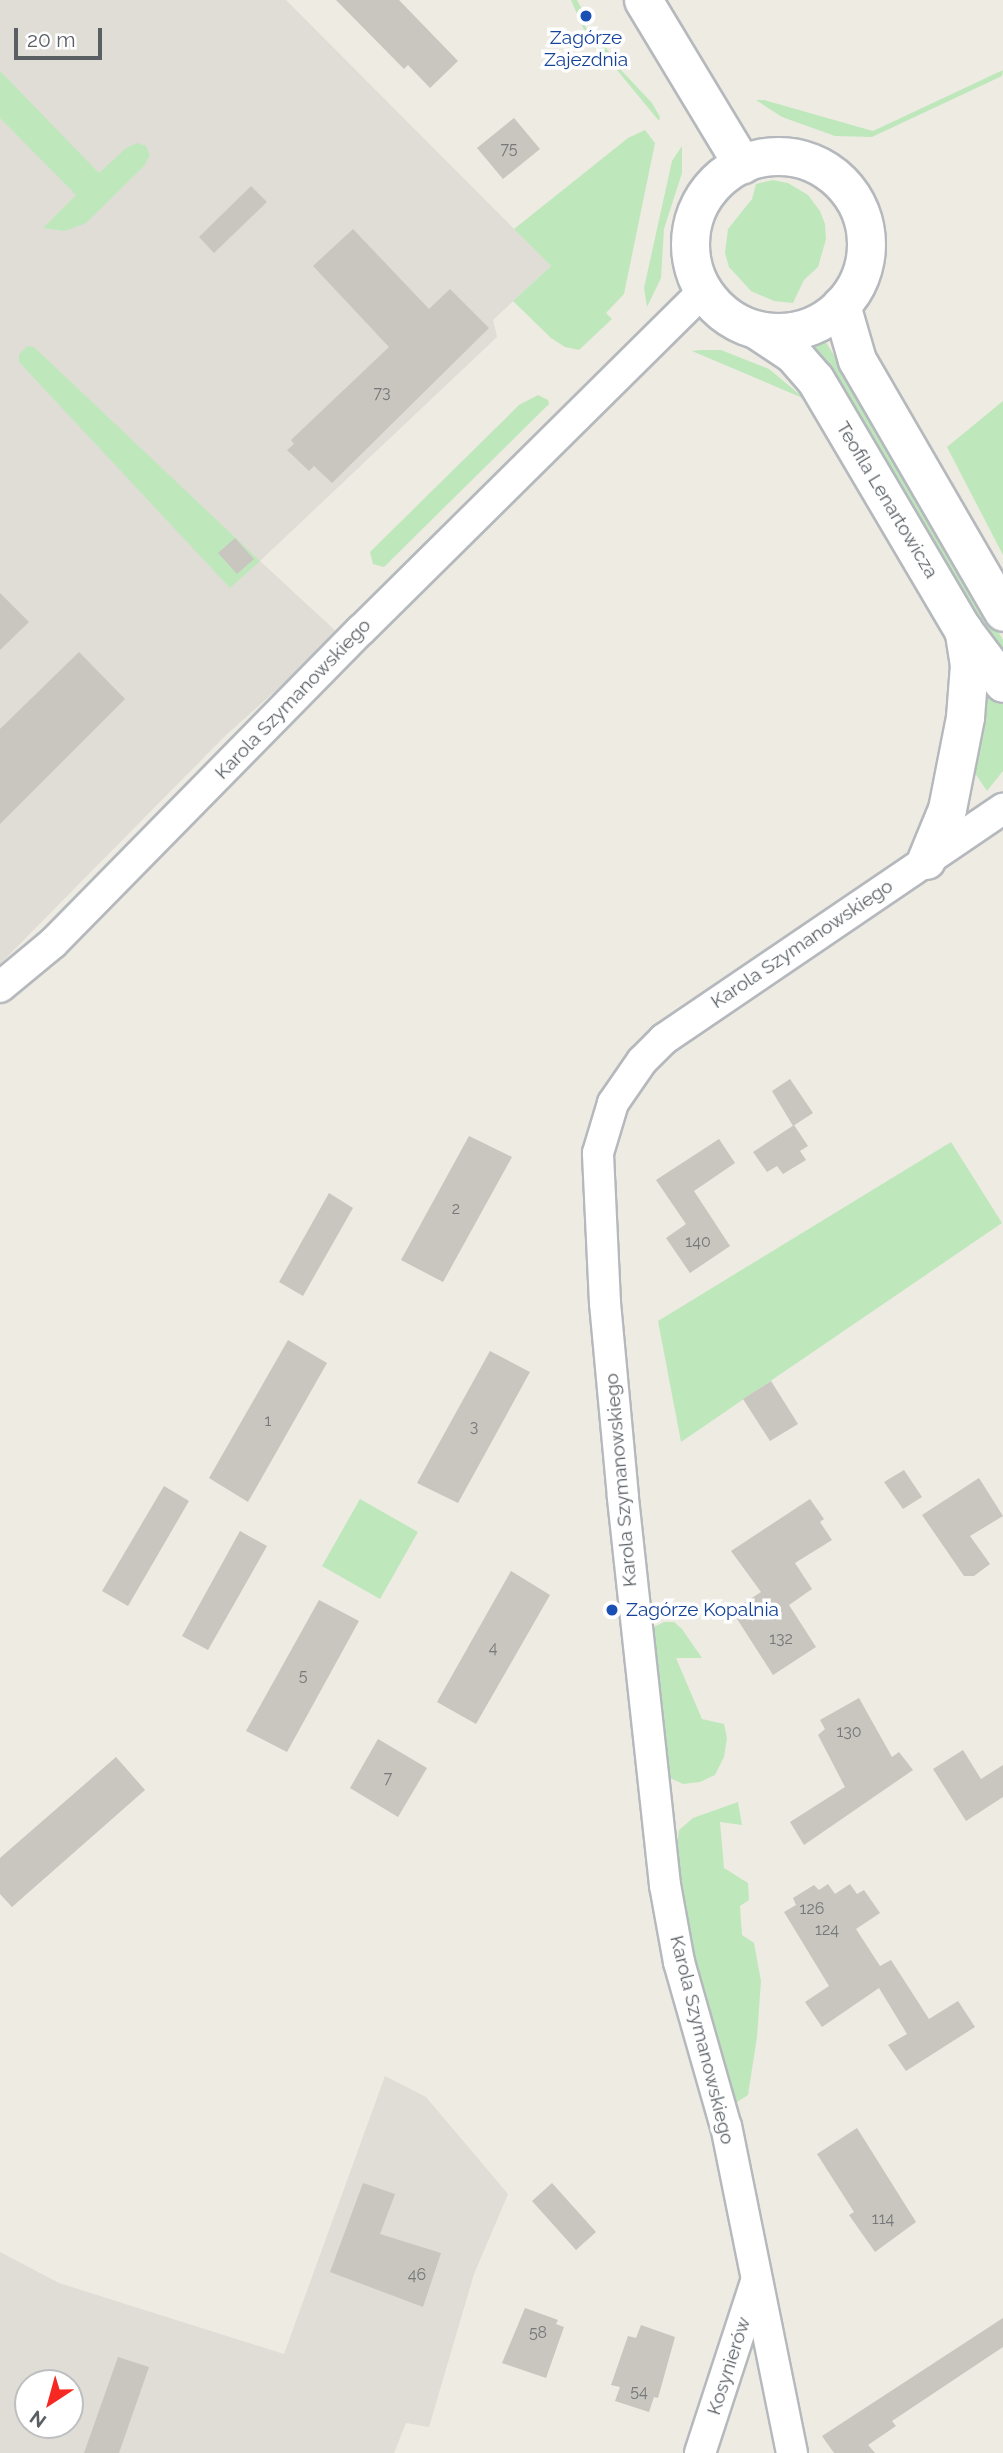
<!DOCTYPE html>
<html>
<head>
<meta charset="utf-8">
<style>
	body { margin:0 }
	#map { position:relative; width:1003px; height:2453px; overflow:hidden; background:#eeebe2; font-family:Raleway,sans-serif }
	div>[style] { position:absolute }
	.industrial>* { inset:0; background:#dfddd6 }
	.green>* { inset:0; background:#bee8bc }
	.building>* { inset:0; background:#c9c5bf }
	.roads { filter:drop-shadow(2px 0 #b5b9bd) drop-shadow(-2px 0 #b5b9bd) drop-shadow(0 2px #b5b9bd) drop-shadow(0 -2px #b5b9bd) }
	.minor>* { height:30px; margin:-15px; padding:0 15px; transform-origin:15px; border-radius:15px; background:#fff }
	.tertiary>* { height:37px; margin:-18.5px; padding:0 18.5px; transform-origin:18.5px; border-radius:18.5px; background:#fff }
	.tertiary>.ring { margin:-18.5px; padding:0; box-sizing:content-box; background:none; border:37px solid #fff; border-radius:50% }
	.dots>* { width:19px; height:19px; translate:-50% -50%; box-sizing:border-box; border:4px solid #fff; border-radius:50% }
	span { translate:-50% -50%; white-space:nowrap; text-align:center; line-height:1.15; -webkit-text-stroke:7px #fff; paint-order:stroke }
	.number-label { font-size:16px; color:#76787b }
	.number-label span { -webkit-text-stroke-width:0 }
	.transit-label { font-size:19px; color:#164399 }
	.left { translate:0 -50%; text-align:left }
	.street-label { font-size:19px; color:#5a5f64 }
	.north { position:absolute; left:14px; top:2369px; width:70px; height:70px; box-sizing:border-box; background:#fff; border:2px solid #bdbfc1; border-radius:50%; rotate:216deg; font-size:19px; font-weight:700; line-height:28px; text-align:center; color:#5a5f64 }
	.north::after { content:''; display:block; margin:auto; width:24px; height:32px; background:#f52921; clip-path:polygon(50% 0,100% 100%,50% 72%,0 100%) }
	.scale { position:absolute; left:14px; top:28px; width:88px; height:32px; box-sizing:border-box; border:4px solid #5a5f64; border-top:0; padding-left:9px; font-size:21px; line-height:24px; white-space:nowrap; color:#5a5f64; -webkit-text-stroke:5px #fff; paint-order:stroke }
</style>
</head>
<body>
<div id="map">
	<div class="industrial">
		<i style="clip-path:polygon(0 0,286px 0,551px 266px,493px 320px,497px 337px,260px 561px,339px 634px,225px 736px,0 964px)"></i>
		<i style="clip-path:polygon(evenodd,385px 2076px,426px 2097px,508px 2194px,474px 2274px,429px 2427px,406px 2423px,394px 2453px,0 2453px,0 2252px,59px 2283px,284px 2354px,385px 2076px,28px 2383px,70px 2383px,70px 2425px,28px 2425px,28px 2383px)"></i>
	</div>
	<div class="green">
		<i style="clip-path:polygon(571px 0,577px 0,583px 11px,578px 14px,591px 36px,596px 33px,621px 70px,652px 103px,660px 117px,659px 121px,584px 30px)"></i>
		<i style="clip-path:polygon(1003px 70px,1002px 76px,872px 137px,835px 136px,782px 117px,756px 100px,764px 100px,873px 131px)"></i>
		<i style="clip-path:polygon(0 71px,99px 173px,126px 148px,138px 143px,146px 146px,150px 155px,144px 166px,86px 223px,65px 231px,43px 228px,76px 195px,0 118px)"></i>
		<i style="clip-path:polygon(645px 130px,655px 143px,624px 294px,606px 313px,612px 319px,579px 350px,565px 347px,551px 338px,513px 301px,551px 266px,514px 229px,628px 138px)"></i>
		<i style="clip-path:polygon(682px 146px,682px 173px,664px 229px,661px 278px,647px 307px,644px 288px,672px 161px)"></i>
		<i style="clip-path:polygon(773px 180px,788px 183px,808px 195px,820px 211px,825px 224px,826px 239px,818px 267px,804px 280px,793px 303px,774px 301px,751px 291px,729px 267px,725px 253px,728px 229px,752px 199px,756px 184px)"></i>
		<i style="clip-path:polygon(818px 334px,823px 337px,1003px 640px,1003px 664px,812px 342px,812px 337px)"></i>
		<i style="clip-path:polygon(27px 346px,34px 347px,260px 561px,230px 588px,19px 362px,19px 355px)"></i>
		<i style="clip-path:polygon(701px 350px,721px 350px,769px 369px,805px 399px,692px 351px)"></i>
		<i style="clip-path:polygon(538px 395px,548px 400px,549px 404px,384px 567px,373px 564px,370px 552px,519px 405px)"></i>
		<i style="clip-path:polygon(1003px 401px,1003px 555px,947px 447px)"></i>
		<i style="clip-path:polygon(988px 675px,1003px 702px,1003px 771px,987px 791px,968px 763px)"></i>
		<i style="clip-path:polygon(951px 1142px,1002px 1223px,681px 1442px,658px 1321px)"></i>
		<i style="clip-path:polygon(360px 1499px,418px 1532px,380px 1599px,322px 1566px)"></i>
		<i style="clip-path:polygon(664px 1622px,674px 1622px,682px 1629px,702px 1658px,676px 1658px,702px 1719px,724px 1724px,727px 1738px,724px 1757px,715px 1775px,700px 1782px,683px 1784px,670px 1778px,650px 1637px,654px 1627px)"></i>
		<i style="clip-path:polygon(738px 1802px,742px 1825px,720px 1822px,724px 1868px,748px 1883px,749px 1900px,740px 1906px,742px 1935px,754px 1943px,761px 1981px,757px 2037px,748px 2095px,737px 2102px,731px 2101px,690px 1953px,676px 1851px,679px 1830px,693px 1818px)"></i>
	</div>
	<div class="building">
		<i style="clip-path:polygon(336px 0,399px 0,458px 61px,430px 88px,408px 65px,404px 69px)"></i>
		<i style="clip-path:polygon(514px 118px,540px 149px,503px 179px,477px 148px)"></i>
		<i style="clip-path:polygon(251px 186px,267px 202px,214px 253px,199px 237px)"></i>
		<i style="clip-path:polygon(353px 229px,429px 309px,450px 289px,489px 328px,332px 483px,314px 466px,309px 471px,287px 450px,294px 444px,291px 440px,389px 347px,313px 266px)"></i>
		<i style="clip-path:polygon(235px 538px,254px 559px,237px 574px,218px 553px)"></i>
		<i style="clip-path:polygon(0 593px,29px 622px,0 650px)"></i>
		<i style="clip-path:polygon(79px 652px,125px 699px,0 824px,0 729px)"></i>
		<i style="clip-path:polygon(790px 1079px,813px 1113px,793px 1126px,772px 1091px)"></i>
		<i style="clip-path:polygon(794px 1125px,808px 1146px,800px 1151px,806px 1160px,783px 1174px,777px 1166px,767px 1172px,753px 1152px)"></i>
		<i style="clip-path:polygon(469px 1136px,512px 1157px,443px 1282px,401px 1260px)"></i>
		<i style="clip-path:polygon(719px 1139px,735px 1163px,694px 1191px,730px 1246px,690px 1273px,666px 1238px,686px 1224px,656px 1180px)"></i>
		<i style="clip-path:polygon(329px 1193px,353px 1208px,303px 1296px,279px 1282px)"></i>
		<i style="clip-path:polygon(288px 1340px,327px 1363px,248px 1502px,209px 1478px)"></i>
		<i style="clip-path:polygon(490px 1351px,530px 1372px,458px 1503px,417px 1483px)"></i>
		<i style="clip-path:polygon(771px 1381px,798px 1424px,770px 1441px,743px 1399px)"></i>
		<i style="clip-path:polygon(904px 1470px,922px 1497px,903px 1509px,884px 1482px)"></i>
		<i style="clip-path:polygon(979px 1478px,1003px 1516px,970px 1536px,990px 1564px,974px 1576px,964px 1576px,922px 1515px)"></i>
		<i style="clip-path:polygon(164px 1486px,189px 1501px,128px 1606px,102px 1591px)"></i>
		<i style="clip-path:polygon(810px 1499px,824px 1519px,820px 1522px,832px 1540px,795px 1563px,812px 1589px,789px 1605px,816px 1647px,773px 1675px,732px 1611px,761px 1592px,731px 1551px)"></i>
		<i style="clip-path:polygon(240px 1531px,267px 1546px,208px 1650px,182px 1636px)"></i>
		<i style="clip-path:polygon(511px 1571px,550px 1595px,476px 1724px,437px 1702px)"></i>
		<i style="clip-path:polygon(319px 1600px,359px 1621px,287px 1752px,246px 1731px)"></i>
		<i style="clip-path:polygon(859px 1698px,892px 1757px,899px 1752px,913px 1770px,804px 1845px,790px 1822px,845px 1787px,818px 1735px,825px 1729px,820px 1720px)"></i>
		<i style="clip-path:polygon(378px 1739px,427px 1768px,398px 1817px,350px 1788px)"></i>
		<i style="clip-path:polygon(963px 1750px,981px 1779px,1003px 1765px,1003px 1797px,966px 1821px,933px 1769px)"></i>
		<i style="clip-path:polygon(116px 1757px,145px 1790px,12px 1907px,0 1894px,0 1858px)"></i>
		<i style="clip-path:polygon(828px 1884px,835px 1894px,850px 1884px,857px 1894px,864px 1890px,880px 1913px,856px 1929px,880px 1966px,891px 1960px,929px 2019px,958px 2001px,975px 2027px,906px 2071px,888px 2045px,907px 2034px,879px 1988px,822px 2027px,805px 2002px,829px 1986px,784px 1912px,796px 1905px,793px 1898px,814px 1885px,819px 1890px)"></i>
		<i style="clip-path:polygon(857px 2128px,916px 2222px,875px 2252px,849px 2215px,854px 2212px,817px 2154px)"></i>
		<i style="clip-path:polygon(363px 2183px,395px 2194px,380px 2234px,441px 2253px,423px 2307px,330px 2272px)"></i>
		<i style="clip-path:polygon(552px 2183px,596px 2232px,576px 2250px,532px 2201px)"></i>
		<i style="clip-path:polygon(525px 2308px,558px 2320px,556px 2324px,564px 2327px,546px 2378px,502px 2363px)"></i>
		<i style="clip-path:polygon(1003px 2318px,1003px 2347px,892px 2421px,896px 2426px,868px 2445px,875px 2453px,834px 2453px,822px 2436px)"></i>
		<i style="clip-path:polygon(641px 2325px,675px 2337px,658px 2398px,654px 2397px,649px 2412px,615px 2401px,620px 2387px,611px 2385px,628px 2336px,636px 2338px)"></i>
		<i style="clip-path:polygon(118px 2357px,149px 2367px,119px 2453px,84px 2453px)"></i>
	</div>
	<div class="roads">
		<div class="minor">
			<i style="left:0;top:987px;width:69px;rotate:-39.7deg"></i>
			<i style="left:53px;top:943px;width:439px;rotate:-45.5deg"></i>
			<i style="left:361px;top:630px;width:482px;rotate:-44.7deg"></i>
			<i style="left:700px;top:2453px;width:180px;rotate:-71.9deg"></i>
			<i style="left:792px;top:2453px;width:333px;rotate:-101.4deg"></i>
			<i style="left:726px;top:2127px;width:172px;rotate:-105.9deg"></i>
			<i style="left:679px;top:1962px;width:78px;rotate:-100.3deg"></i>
			<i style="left:665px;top:1885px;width:390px;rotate:-96.2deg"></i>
			<i style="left:623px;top:1497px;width:195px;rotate:-95.3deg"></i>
			<i style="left:605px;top:1303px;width:150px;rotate:-92.7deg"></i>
			<i style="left:598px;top:1153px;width:52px;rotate:-73.3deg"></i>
			<i style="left:613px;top:1103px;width:51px;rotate:-55.4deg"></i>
			<i style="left:642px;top:1061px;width:31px;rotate:-45deg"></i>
			<i style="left:664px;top:1039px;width:410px;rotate:-34.2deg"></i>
		</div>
		<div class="tertiary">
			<i style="left:643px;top:0;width:192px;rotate:58.9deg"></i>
			<i class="ring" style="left:690px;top:156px;width:139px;height:139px"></i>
			<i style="left:841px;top:305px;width:57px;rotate:73.8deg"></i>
			<i style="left:857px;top:360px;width:291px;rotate:59.9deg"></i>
			<i style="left:757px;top:330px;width:43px;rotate:33.7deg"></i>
			<i style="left:793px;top:354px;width:33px;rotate:49deg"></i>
			<i style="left:815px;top:379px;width:291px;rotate:59.5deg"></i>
			<i style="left:963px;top:630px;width:66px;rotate:53deg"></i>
			<i style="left:926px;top:860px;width:55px;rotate:-67.6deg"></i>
			<i style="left:947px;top:809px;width:94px;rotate:-78.9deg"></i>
			<i style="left:965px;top:717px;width:52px;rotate:-85.6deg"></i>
			<i style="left:969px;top:665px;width:36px;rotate:-99deg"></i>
		</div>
	</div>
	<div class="dots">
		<i style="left:586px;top:16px;background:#1a4fb4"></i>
		<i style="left:612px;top:1610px;background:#1a4fb4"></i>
	</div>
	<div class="number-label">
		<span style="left:509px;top:149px">75</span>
		<span style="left:382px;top:393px">73</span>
		<span style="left:456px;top:1209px">2</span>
		<span style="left:698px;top:1242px">140</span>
		<span style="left:268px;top:1421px">1</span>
		<span style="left:474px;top:1427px">3</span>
		<span style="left:781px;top:1639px">132</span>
		<span style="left:493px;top:1648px">4</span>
		<span style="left:303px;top:1676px">5</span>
		<span style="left:849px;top:1732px">130</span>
		<span style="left:388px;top:1778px">7</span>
		<span style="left:812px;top:1909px">126</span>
		<span style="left:827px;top:1930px">124</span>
		<span style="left:883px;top:2219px">114</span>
		<span style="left:417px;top:2275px">46</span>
		<span style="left:538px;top:2333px">58</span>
		<span style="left:639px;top:2392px">54</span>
	</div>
	<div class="transit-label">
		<span style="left:586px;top:49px">Zagórze<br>Zajezdnia</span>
		<span class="left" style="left:626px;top:1610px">Zagórze Kopalnia</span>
	</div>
	<div class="street-label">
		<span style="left:887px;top:500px;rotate:59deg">Teofila Lenartowicza</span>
		<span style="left:293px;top:699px;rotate:-46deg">Karola Szymanowskiego</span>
		<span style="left:802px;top:944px;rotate:-34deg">Karola Szymanowskiego</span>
		<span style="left:621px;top:1480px;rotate:-95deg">Karola Szymanowskiego</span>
		<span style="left:702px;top:2040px;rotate:76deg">Karola Szymanowskiego</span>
		<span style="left:729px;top:2366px;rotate:-72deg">Kosynierów</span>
	</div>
	<div class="north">N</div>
	<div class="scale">20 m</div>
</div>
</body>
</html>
